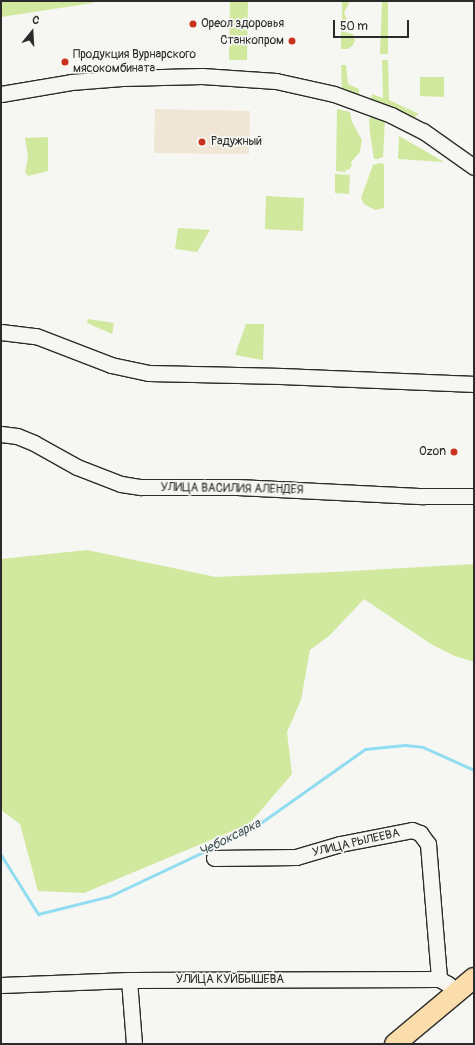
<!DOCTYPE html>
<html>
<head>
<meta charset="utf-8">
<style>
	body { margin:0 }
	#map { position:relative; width:475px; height:1045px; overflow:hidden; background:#f6f6f2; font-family:Pangolin,sans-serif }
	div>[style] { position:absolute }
	.built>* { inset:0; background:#f0e6d6 }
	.green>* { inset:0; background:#d0e99f }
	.stream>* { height:3px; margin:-1.5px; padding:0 1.5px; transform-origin:1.5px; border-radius:1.5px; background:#90dcf0 }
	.roads { filter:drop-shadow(1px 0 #2b2b2b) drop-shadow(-1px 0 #2b2b2b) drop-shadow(0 1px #2b2b2b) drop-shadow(0 -1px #2b2b2b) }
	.minor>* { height:15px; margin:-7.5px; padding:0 7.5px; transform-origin:7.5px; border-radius:7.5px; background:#f6f6f2 }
	.major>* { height:20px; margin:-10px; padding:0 10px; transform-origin:10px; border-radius:10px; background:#faddab }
	.dots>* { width:11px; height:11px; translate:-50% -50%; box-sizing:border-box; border:2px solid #f6f6f2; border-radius:50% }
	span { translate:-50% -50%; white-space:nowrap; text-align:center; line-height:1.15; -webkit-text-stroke:3.5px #f6f6f2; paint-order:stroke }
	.poi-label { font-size:12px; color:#2b2b2b }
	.left { translate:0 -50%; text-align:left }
	.right { translate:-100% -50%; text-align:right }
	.street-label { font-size:12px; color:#2b2b2b }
	.water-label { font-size:13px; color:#44575c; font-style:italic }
	.frame { position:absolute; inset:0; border:2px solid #2b2b2b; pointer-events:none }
	.north { position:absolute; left:12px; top:12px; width:40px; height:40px; -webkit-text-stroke:3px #f6f6f2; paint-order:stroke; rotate:18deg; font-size:11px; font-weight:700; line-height:16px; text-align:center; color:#2b2b2b }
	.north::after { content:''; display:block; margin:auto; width:14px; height:18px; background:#2b2b2b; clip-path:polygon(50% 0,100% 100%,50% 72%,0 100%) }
	.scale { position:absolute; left:333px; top:20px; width:76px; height:18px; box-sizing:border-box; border:2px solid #2b2b2b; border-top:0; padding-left:5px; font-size:12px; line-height:14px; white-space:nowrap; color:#2b2b2b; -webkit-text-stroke:3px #f6f6f2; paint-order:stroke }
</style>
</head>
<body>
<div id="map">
	<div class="built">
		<i style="clip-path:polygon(155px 109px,250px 111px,249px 154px,154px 153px)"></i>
	</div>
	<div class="green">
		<i style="clip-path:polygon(1px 1px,92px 1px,93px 3px,1px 17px)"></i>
		<i style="clip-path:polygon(230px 1px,248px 1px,247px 60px,229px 60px)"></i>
		<i style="clip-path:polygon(342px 1px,350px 1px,344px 13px,347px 19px,345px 24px,342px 26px)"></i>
		<i style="clip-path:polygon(382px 1px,388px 1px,388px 54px,380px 54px)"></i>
		<i style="clip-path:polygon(341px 31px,353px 34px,355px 40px,353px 45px,348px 49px,341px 49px)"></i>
		<i style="clip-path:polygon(382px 60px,388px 60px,389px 100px,419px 114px,413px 118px,371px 99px,372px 94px,383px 98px)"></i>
		<i style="clip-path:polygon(341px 65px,346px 65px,348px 84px,359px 89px,359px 95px,342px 90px)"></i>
		<i style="clip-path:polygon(420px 77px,444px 77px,444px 97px,420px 96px)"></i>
		<i style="clip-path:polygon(337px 109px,350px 112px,352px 122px,362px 140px,360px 152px,351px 162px,352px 165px,349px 170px,346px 169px,346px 172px,336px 171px)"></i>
		<i style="clip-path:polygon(373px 114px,385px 119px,383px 157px,378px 159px,374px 159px,370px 133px,369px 120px)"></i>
		<i style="clip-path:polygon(399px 136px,444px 162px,398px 159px)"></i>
		<i style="clip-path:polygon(48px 137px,48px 171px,28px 176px,25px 172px,28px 157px,25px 138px)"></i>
		<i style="clip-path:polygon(380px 163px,384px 164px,384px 208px,375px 210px,364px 204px,361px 198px,373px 165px)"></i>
		<i style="clip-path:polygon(335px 174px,350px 175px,349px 194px,335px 193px)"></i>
		<i style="clip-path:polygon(266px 196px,304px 198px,303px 231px,265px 229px)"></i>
		<i style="clip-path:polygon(178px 228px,210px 230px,197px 252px,175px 249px)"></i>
		<i style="clip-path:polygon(88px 319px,114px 323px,112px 334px,87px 323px)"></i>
		<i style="clip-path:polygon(246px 324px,264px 324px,263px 360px,235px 355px)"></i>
		<i style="clip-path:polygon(87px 550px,216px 577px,334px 572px,474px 564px,474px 662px,455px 656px,431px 644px,364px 599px,330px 635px,310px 650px,301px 700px,287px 732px,292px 774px,249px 824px,84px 893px,38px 891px,20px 824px,1px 810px,1px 559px)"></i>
	</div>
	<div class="stream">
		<i style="left:1px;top:855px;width:70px;rotate:57.9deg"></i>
		<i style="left:38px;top:914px;width:74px;rotate:-14deg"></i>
		<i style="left:110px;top:896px;width:157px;rotate:-25.3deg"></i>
		<i style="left:252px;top:829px;width:138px;rotate:-35.3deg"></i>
		<i style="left:365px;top:749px;width:40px;rotate:-5.7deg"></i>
		<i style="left:405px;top:745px;width:18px;rotate:6deg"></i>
		<i style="left:423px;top:747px;width:56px;rotate:24.3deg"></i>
	</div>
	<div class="roads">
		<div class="minor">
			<i style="left:1px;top:94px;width:71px;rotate:-9.7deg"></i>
			<i style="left:71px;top:82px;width:51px;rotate:-4.5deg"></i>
			<i style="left:122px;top:78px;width:80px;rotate:-1.4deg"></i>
			<i style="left:202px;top:76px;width:74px;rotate:3.9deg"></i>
			<i style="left:276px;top:81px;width:59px;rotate:12.6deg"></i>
			<i style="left:334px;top:94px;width:61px;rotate:20.2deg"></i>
			<i style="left:391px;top:115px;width:36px;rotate:27deg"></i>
			<i style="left:423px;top:131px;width:62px;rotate:35.2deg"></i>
			<i style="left:1px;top:332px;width:35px;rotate:7deg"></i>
			<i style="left:36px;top:336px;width:80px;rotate:21.1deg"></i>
			<i style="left:111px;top:365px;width:39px;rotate:12deg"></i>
			<i style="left:149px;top:373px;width:133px;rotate:1.3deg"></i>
			<i style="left:282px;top:376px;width:192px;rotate:2.4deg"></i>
			<i style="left:1px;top:434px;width:16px;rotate:7deg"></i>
			<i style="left:17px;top:436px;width:18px;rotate:22deg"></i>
			<i style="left:34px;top:443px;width:49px;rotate:29.2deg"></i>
			<i style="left:77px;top:467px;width:47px;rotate:21.1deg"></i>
			<i style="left:121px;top:484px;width:20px;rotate:9deg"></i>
			<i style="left:141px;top:487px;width:96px"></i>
			<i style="left:237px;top:487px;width:187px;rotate:2.8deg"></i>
			<i style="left:424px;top:496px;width:50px"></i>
			<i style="left:214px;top:858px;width:82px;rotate:-0.7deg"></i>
			<i style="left:296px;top:857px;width:46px;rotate:-16.5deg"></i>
			<i style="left:340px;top:844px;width:73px;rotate:-11deg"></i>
			<i style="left:412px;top:830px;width:9px;rotate:21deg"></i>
			<i style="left:420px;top:833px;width:14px;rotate:54deg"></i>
			<i style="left:428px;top:844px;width:135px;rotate:85.3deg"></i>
			<i style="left:129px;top:980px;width:64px;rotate:85.5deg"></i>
			<i style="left:1px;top:985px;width:128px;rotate:-2.2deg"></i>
			<i style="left:129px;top:980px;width:310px;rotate:-0.2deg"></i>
			<i style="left:439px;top:979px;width:10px;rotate:29deg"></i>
			<i style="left:448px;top:984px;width:11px;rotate:52deg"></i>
		</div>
		<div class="major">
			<i style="left:395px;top:1044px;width:103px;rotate:-39.9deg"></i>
		</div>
	</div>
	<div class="dots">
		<i style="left:193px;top:24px;background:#c8321e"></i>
		<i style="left:292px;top:41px;background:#c8321e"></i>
		<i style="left:65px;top:62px;background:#c8321e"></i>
		<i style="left:202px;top:142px;background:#c8321e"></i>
		<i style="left:454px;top:452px;background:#c8321e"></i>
	</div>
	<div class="poi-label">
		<span class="left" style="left:201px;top:24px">Ореол здоровья</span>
		<span class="right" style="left:284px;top:41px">Станкопром</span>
		<span class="left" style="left:73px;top:62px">Продукция Вурнарского<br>мясокомбината</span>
		<span class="left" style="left:211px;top:142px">Радужный</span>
		<span class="right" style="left:446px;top:452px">Ozon</span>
	</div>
	<div class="street-label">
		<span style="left:232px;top:489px;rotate:1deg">УЛИЦА ВАСИЛИЯ АЛЕНДЕЯ</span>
		<span style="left:356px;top:843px;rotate:-13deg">УЛИЦА РЫЛЕЕВА</span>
		<span style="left:230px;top:980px">УЛИЦА КУЙБЫШЕВА</span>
	</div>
	<div class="water-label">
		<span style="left:230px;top:838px;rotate:-27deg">Чебоксарка</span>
	</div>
	<div class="frame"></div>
	<div class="north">С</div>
	<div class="scale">50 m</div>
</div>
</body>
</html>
